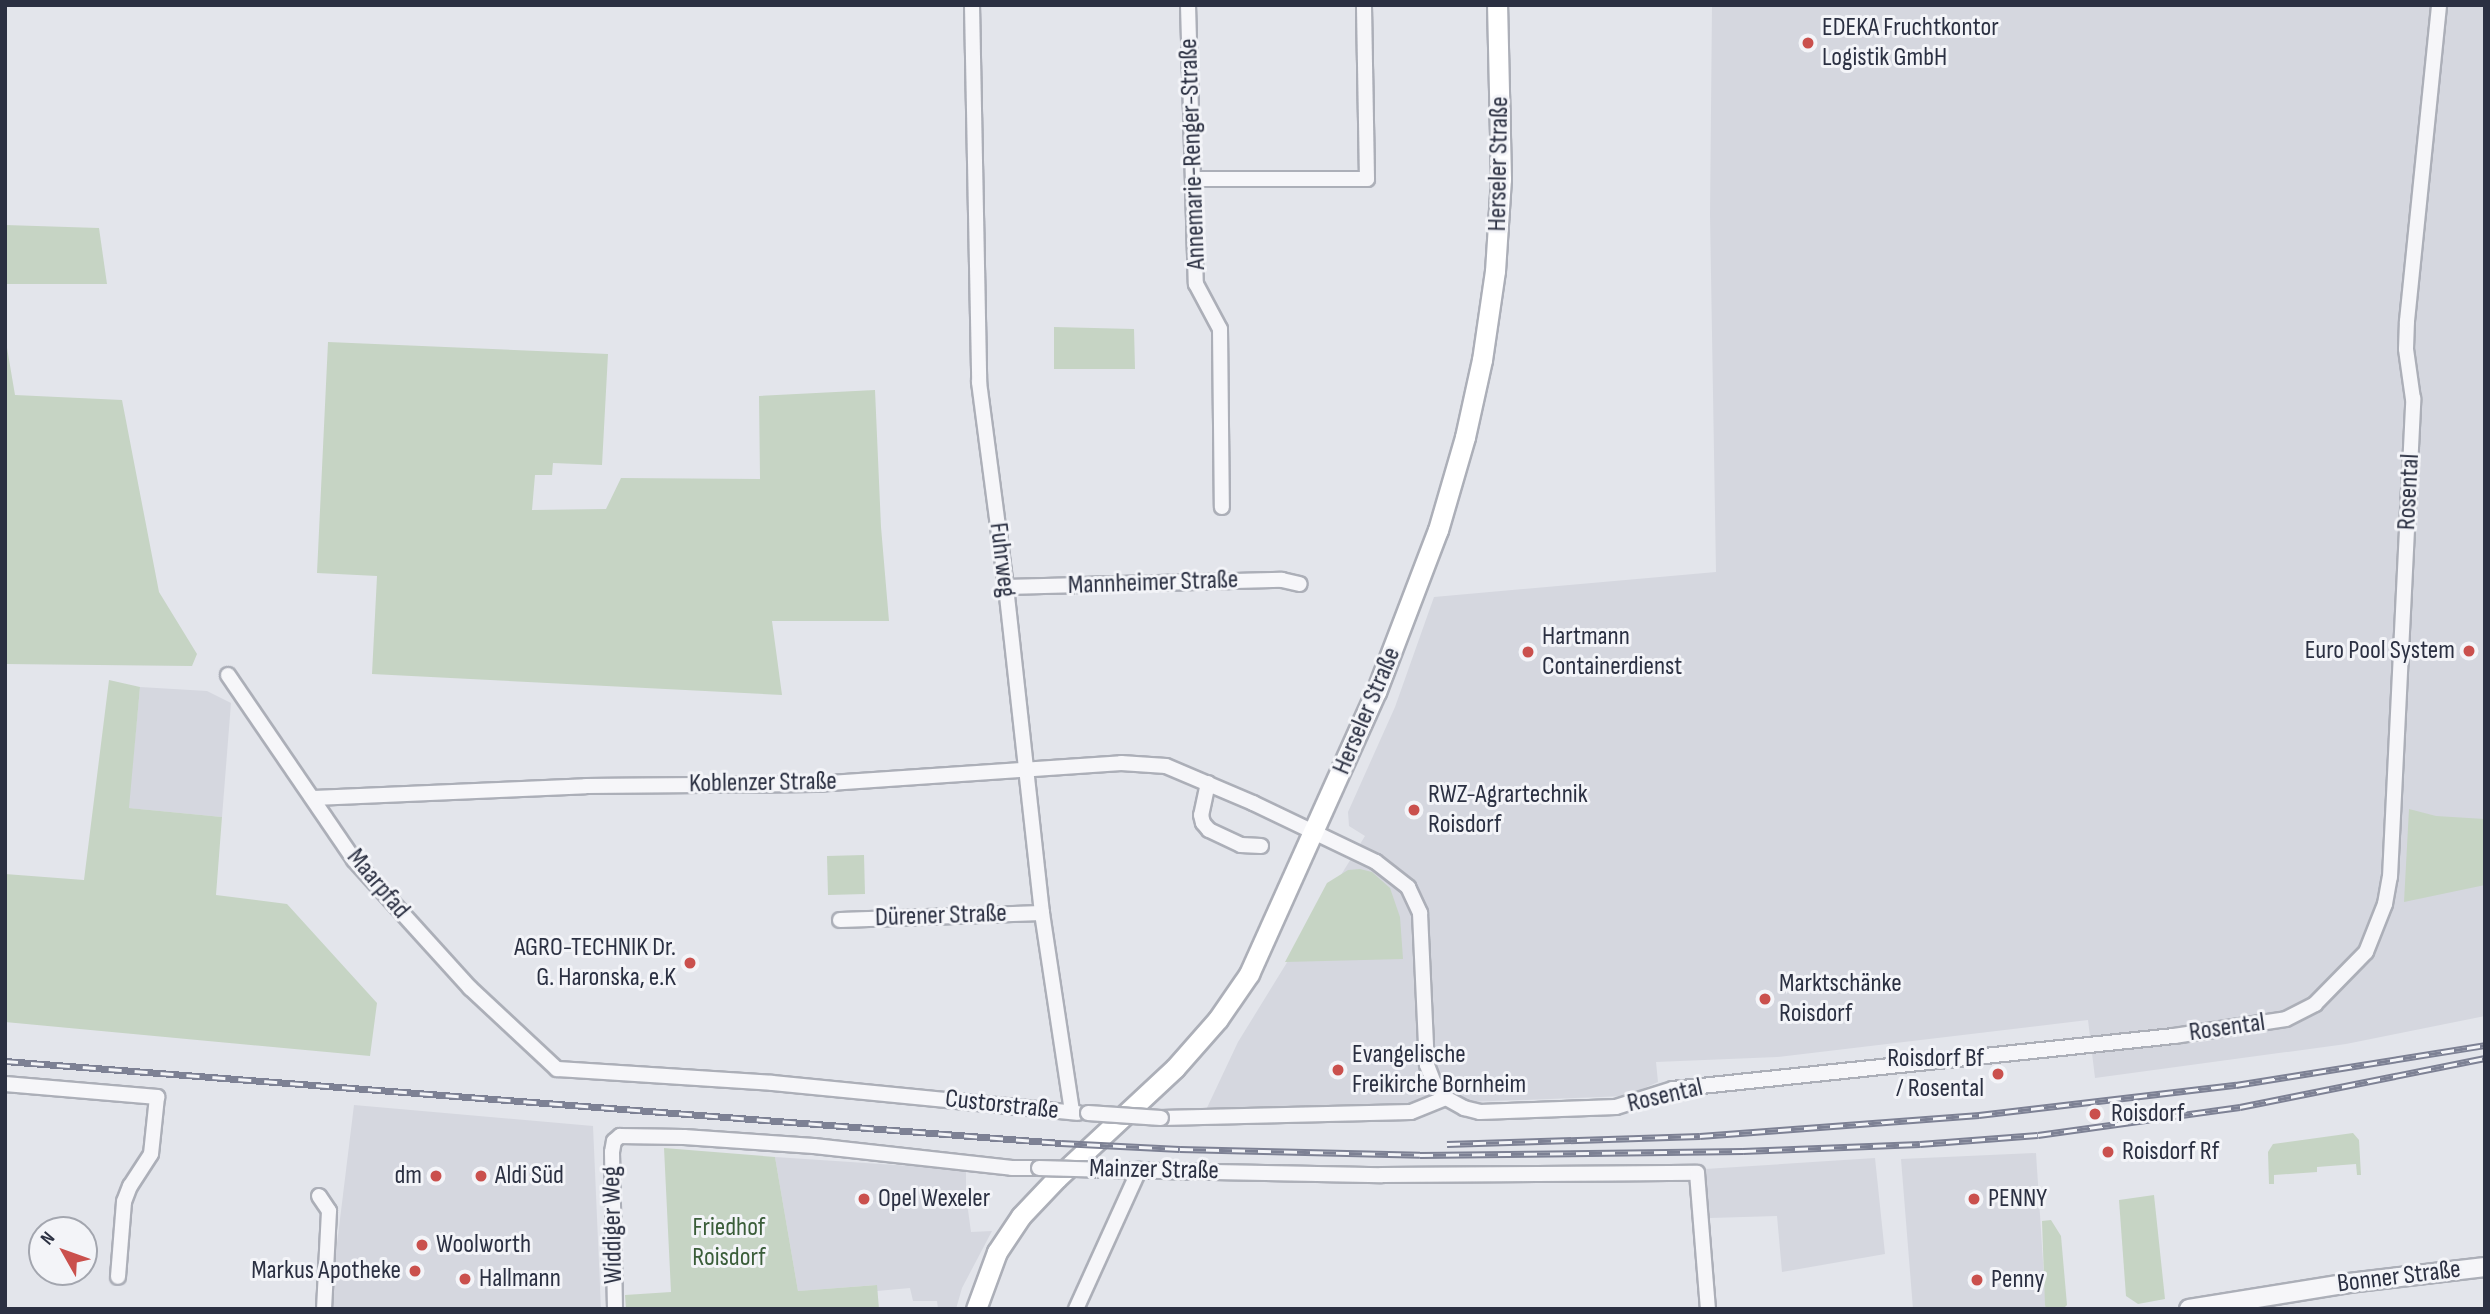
<!DOCTYPE html>
<html>
<head>
<meta charset="utf-8">
<style>
	body { margin:0 }
	#map { position:relative; width:2490px; height:1314px; overflow:hidden; background:#e3e5eb; font-family:"Sofia Sans Condensed",sans-serif }
	div>[style] { position:absolute }
	.built>* { inset:0; background:#d5d7df }
	.green>* { inset:0; background:#c6d4c4 }
	.roads { filter:drop-shadow(2px 0 #acafb8) drop-shadow(-2px 0 #acafb8) drop-shadow(0 2px #acafb8) drop-shadow(0 -2px #acafb8) }
	.minor>* { height:14px; margin:-7px; padding:0 7px; transform-origin:7px; border-radius:7px; background:#f6f6f9 }
	.tertiary>* { height:18px; margin:-9px; padding:0 9px; transform-origin:9px; border-radius:9px; background:#f6f6f9 }
	.secondary>* { height:19px; margin:-9.5px; padding:0 9.5px; transform-origin:9.5px; border-radius:9.5px; background:#fff }
	.rail>* { height:7px; margin-top:-3.5px; transform-origin:0; background:repeating-linear-gradient(90deg,#f3f4f8 0 13px,#7d8194 0 26px); box-sizing:border-box; border-block:2px solid #7d8194 }
	.bridges { filter:drop-shadow(2px 0 #acafb8) drop-shadow(-2px 0 #acafb8) drop-shadow(0 2px #acafb8) drop-shadow(0 -2px #acafb8) }
	.minor-bridge>* { height:14px; margin:-7px; padding:0 7px; transform-origin:7px; border-radius:7px; background:#f6f6f9 }
	.dots>* { width:19px; height:19px; translate:-50% -50%; box-sizing:border-box; border:4px solid #f3f4f8; border-radius:50% }
	span { translate:-50% -50%; white-space:nowrap; text-align:center; line-height:1.15; -webkit-text-stroke:6px #f3f4f8; paint-order:stroke }
	.poi-label { font-size:26px; color:#2b3042 }
	.left { translate:0 -50%; text-align:left }
	.right { translate:-100% -50%; text-align:right }
	.street-label { font-size:26px; color:#2b3042 }
	.park-label { font-size:26px; color:#3a5d39 }
	.frame { position:absolute; inset:0; border:7px solid #2b3042; pointer-events:none }
	.north { position:absolute; left:28px; top:1216px; width:70px; height:70px; box-sizing:border-box; background:#f3f4f8; border:2px solid #a3a6af; border-radius:50%; rotate:310deg; font-size:19px; font-weight:700; line-height:28px; text-align:center; color:#2b3042 }
	.north::after { content:''; display:block; margin:auto; width:24px; height:32px; background:#ca504d; clip-path:polygon(50% 0,100% 100%,50% 72%,0 100%) }
</style>
</head>
<body>
<div id="map">
	<div class="built">
		<i style="clip-path:polygon(1712px 5px,2485px 5px,2485px 1016px,2346px 1044px,2095px 1078px,2088px 1020px,1777px 1057px,1656px 1062px,1658px 1082px,1626px 1096px,1205px 1112px,1238px 1042px,1365px 836px,1349px 826px,1348px 812px,1395px 707px,1434px 597px,1716px 572px,1710px 215px)"></i>
		<i style="clip-path:polygon(140px 687px,207px 691px,231px 703px,222px 817px,128px 808px)"></i>
		<i style="clip-path:polygon(354px 1105px,593px 1126px,601px 1309px,329px 1309px)"></i>
		<i style="clip-path:polygon(2036px 1153px,2046px 1309px,1913px 1309px,1901px 1159px)"></i>
		<i style="clip-path:polygon(966px 1156px,966px 1195px,971px 1232px,992px 1231px,962px 1288px,956px 1309px,938px 1309px,937px 1301px,913px 1301px,910px 1288px,877px 1291px,876px 1285px,798px 1291px,775px 1157px,956px 1169px)"></i>
		<i style="clip-path:polygon(1875px 1158px,1885px 1254px,1782px 1272px,1777px 1216px,1710px 1218px,1705px 1169px)"></i>
	</div>
	<div class="green">
		<i style="clip-path:polygon(5px 225px,99px 228px,107px 284px,5px 284px)"></i>
		<i style="clip-path:polygon(1054px 327px,1134px 329px,1135px 369px,1054px 369px)"></i>
		<i style="clip-path:polygon(5px 336px,15px 395px,122px 400px,159px 592px,197px 654px,192px 666px,5px 664px)"></i>
		<i style="clip-path:polygon(328px 342px,608px 354px,602px 465px,553px 463px,552px 475px,535px 475px,532px 510px,606px 509px,621px 478px,760px 479px,759px 396px,875px 390px,881px 527px,889px 621px,772px 621px,782px 695px,372px 674px,377px 576px,317px 573px)"></i>
		<i style="clip-path:polygon(109px 680px,140px 687px,129px 808px,222px 817px,216px 895px,287px 904px,377px 1003px,370px 1056px,5px 1022px,5px 874px,84px 880px)"></i>
		<i style="clip-path:polygon(2409px 809px,2436px 816px,2485px 819px,2485px 885px,2404px 902px)"></i>
		<i style="clip-path:polygon(864px 855px,865px 894px,828px 895px,827px 856px)"></i>
		<i style="clip-path:polygon(1360px 869px,1372px 872px,1390px 888px,1400px 917px,1403px 959px,1285px 962px,1327px 883px,1348px 870px)"></i>
		<i style="clip-path:polygon(2353px 1133px,2359px 1140px,2361px 1175px,2357px 1175px,2356px 1164px,2317px 1167px,2317px 1172px,2274px 1175px,2274px 1184px,2269px 1184px,2268px 1152px,2273px 1144px)"></i>
		<i style="clip-path:polygon(664px 1148px,775px 1157px,798px 1291px,877px 1285px,879px 1309px,626px 1309px,625px 1295px,671px 1292px)"></i>
		<i style="clip-path:polygon(2154px 1195px,2165px 1299px,2138px 1304px,2126px 1296px,2119px 1200px)"></i>
		<i style="clip-path:polygon(2051px 1220px,2061px 1236px,2067px 1305px,2063px 1309px,2046px 1309px,2045px 1305px,2042px 1221px)"></i>
	</div>
	<div class="roads">
		<div class="minor">
			<i style="left:972px;top:5px;width:377px;rotate:88.9deg"></i>
			<i style="left:979px;top:382px;width:207px;rotate:82.5deg"></i>
			<i style="left:1006px;top:587px;width:328px;rotate:83.7deg"></i>
			<i style="left:1042px;top:913px;width:201px;rotate:81.4deg"></i>
			<i style="left:1188px;top:5px;width:279px;rotate:88.4deg"></i>
			<i style="left:1196px;top:284px;width:51px;rotate:61.9deg"></i>
			<i style="left:1220px;top:329px;width:178px;rotate:89.4deg"></i>
			<i style="left:1195px;top:179px;width:172px"></i>
			<i style="left:1367px;top:179px;width:174px;rotate:-91deg"></i>
			<i style="left:1006px;top:587px;width:276px;rotate:-1.5deg"></i>
			<i style="left:1282px;top:580px;width:18px;rotate:13deg"></i>
			<i style="left:228px;top:675px;width:224px;rotate:55.7deg"></i>
			<i style="left:354px;top:860px;width:173px;rotate:47.8deg"></i>
			<i style="left:470px;top:988px;width:119px;rotate:43deg"></i>
			<i style="left:557px;top:1069px;width:215px;rotate:3.7deg"></i>
			<i style="left:772px;top:1083px;width:307px;rotate:5.6deg"></i>
			<i style="left:1208px;top:783px;width:33px;rotate:102deg"></i>
			<i style="left:1201px;top:815px;width:8px;rotate:76deg"></i>
			<i style="left:1203px;top:823px;width:9px;rotate:49deg"></i>
			<i style="left:1209px;top:830px;width:35px;rotate:25deg"></i>
			<i style="left:1241px;top:845px;width:20px;rotate:3deg"></i>
			<i style="left:314px;top:798px;width:272px;rotate:-2.5deg"></i>
			<i style="left:586px;top:786px;width:229px;rotate:-0.5deg"></i>
			<i style="left:815px;top:784px;width:307px;rotate:-3.9deg"></i>
			<i style="left:1121px;top:763px;width:45px;rotate:3.8deg"></i>
			<i style="left:1166px;top:766px;width:95px;rotate:23deg"></i>
			<i style="left:1253px;top:803px;width:136px;rotate:25.6deg"></i>
			<i style="left:1376px;top:862px;width:41px;rotate:38deg"></i>
			<i style="left:1408px;top:887px;width:29px;rotate:65deg"></i>
			<i style="left:1420px;top:913px;width:152px;rotate:87.4deg"></i>
			<i style="left:1427px;top:1065px;width:19px;rotate:69deg"></i>
			<i style="left:1434px;top:1083px;width:19px;rotate:51deg"></i>
			<i style="left:1446px;top:1098px;width:21px;rotate:29deg"></i>
			<i style="left:1464px;top:1108px;width:16px;rotate:14deg"></i>
			<i style="left:1480px;top:1112px;width:136px;rotate:-2.1deg"></i>
			<i style="left:1616px;top:1107px;width:60px;rotate:-17.5deg"></i>
			<i style="left:1673px;top:1089px;width:504px;rotate:-6.04deg"></i>
			<i style="left:2174px;top:1036px;width:113px;rotate:-8.6deg"></i>
			<i style="left:2286px;top:1019px;width:33px;rotate:-27deg"></i>
			<i style="left:2315px;top:1004px;width:73px;rotate:-45.6deg"></i>
			<i style="left:2366px;top:952px;width:52px;rotate:-68.4deg"></i>
			<i style="left:2385px;top:904px;width:27px;rotate:-80deg"></i>
			<i style="left:2390px;top:877px;width:479px;rotate:-87.2deg"></i>
			<i style="left:2413px;top:399px;width:50px;rotate:-98deg"></i>
			<i style="left:2406px;top:349px;width:28px;rotate:-88deg"></i>
			<i style="left:2407px;top:321px;width:318px;rotate:-84.2deg"></i>
			<i style="left:840px;top:920px;width:202px;rotate:-2deg"></i>
			<i style="left:5px;top:1084px;width:153px;rotate:4.9deg"></i>
			<i style="left:157px;top:1097px;width:57px;rotate:96deg"></i>
			<i style="left:151px;top:1154px;width:38px;rotate:123deg"></i>
			<i style="left:130px;top:1186px;width:17px;rotate:111deg"></i>
			<i style="left:124px;top:1202px;width:75px;rotate:94.6deg"></i>
			<i style="left:1161px;top:1118px;width:250px;rotate:-1.4deg"></i>
			<i style="left:1411px;top:1112px;width:38px;rotate:-22deg"></i>
			<i style="left:1110px;top:1170px;width:272px;rotate:1.1deg"></i>
			<i style="left:1382px;top:1175px;width:315px;rotate:-0.4deg"></i>
			<i style="left:1697px;top:1173px;width:136px;rotate:85.4deg"></i>
			<i style="left:319px;top:1196px;width:18px;rotate:56deg"></i>
			<i style="left:329px;top:1211px;width:98px;rotate:92.9deg"></i>
			<i style="left:615px;top:1309px;width:157px;rotate:-91.1deg"></i>
			<i style="left:612px;top:1152px;width:11px;rotate:-80deg"></i>
			<i style="left:614px;top:1141px;width:8px;rotate:-40deg"></i>
			<i style="left:620px;top:1136px;width:64px;rotate:0.9deg"></i>
			<i style="left:684px;top:1137px;width:130px;rotate:4deg"></i>
			<i style="left:814px;top:1146px;width:199px;rotate:6.3deg"></i>
			<i style="left:1012px;top:1168px;width:27px"></i>
			<i style="left:1076px;top:1309px;width:153px;rotate:-65.6deg"></i>
		</div>
		<div class="tertiary">
			<i style="left:2189px;top:1309px;width:162px;rotate:-9.2deg"></i>
			<i style="left:2349px;top:1283px;width:137px;rotate:-6.7deg"></i>
		</div>
		<div class="secondary">
			<i style="left:976px;top:1309px;width:61px;rotate:-69.8deg"></i>
			<i style="left:997px;top:1252px;width:43px;rotate:-56.3deg"></i>
			<i style="left:1021px;top:1216px;width:52px;rotate:-46.5deg"></i>
			<i style="left:1057px;top:1178px;width:161px;rotate:-43deg"></i>
			<i style="left:1175px;top:1068px;width:65px;rotate:-48.7deg"></i>
			<i style="left:1218px;top:1019px;width:55px;rotate:-55.4deg"></i>
			<i style="left:1249px;top:974px;width:309px;rotate:-65.8deg"></i>
			<i style="left:1376px;top:692px;width:173px;rotate:-69.1deg"></i>
			<i style="left:1438px;top:530px;width:97px;rotate:-73.8deg"></i>
			<i style="left:1465px;top:437px;width:79px;rotate:-77.6deg"></i>
			<i style="left:1482px;top:360px;width:90px;rotate:-81.7deg"></i>
			<i style="left:1495px;top:271px;width:92px;rotate:-86.3deg"></i>
			<i style="left:1501px;top:179px;width:174px;rotate:-91.3deg"></i>
		</div>
	</div>
	<div class="rail">
		<i style="left:5px;top:1061px;width:1059px;rotate:4.44deg"></i>
		<i style="left:1061px;top:1143px;width:119px;rotate:2.9deg"></i>
		<i style="left:1180px;top:1149px;width:240px;rotate:1.4deg"></i>
		<i style="left:1420px;top:1155px;width:323px;rotate:-0.7deg"></i>
		<i style="left:1743px;top:1151px;width:177px;rotate:-2.3deg"></i>
		<i style="left:1920px;top:1144px;width:118px;rotate:-4.4deg"></i>
		<i style="left:2038px;top:1135px;width:204px;rotate:-7.9deg"></i>
		<i style="left:2240px;top:1107px;width:250px;rotate:-11.3deg"></i>
		<i style="left:1447px;top:1144px;width:253px;rotate:-1.8deg"></i>
		<i style="left:1700px;top:1136px;width:280px;rotate:-4.3deg"></i>
		<i style="left:1979px;top:1115px;width:259px;rotate:-6.7deg"></i>
		<i style="left:2236px;top:1085px;width:252px;rotate:-9.1deg"></i>
	</div>
	<div class="bridges">
		<div class="minor-bridge">
			<i style="left:1088px;top:1113px;width:73px;rotate:3.9deg"></i>
			<i style="left:1039px;top:1168px;width:71px;rotate:1.6deg"></i>
		</div>
	</div>
	<div class="dots">
		<i style="left:1808px;top:43px;background:#ca504d"></i>
		<i style="left:2469px;top:651px;background:#ca504d"></i>
		<i style="left:1528px;top:652px;background:#ca504d"></i>
		<i style="left:1414px;top:810px;background:#ca504d"></i>
		<i style="left:690px;top:963px;background:#ca504d"></i>
		<i style="left:1765px;top:999px;background:#ca504d"></i>
		<i style="left:1338px;top:1070px;background:#ca504d"></i>
		<i style="left:1998px;top:1074px;background:#ca504d"></i>
		<i style="left:2095px;top:1114px;background:#ca504d"></i>
		<i style="left:2108px;top:1152px;background:#ca504d"></i>
		<i style="left:436px;top:1176px;background:#ca504d"></i>
		<i style="left:481px;top:1176px;background:#ca504d"></i>
		<i style="left:864px;top:1199px;background:#ca504d"></i>
		<i style="left:1974px;top:1199px;background:#ca504d"></i>
		<i style="left:422px;top:1245px;background:#ca504d"></i>
		<i style="left:415px;top:1271px;background:#ca504d"></i>
		<i style="left:465px;top:1279px;background:#ca504d"></i>
		<i style="left:1977px;top:1280px;background:#ca504d"></i>
	</div>
	<div class="poi-label">
		<span class="left" style="left:1822px;top:43px">EDEKA Fruchtkontor<br>Logistik GmbH</span>
		<span class="left" style="left:1542px;top:652px">Hartmann<br>Containerdienst</span>
		<span class="right" style="left:2455px;top:651px">Euro Pool System</span>
		<span class="left" style="left:1428px;top:810px">RWZ-Agrartechnik<br>Roisdorf</span>
		<span class="right" style="left:676px;top:963px">AGRO-TECHNIK Dr.<br>G. Haronska, e.K</span>
		<span class="left" style="left:1779px;top:999px">Marktschänke<br>Roisdorf</span>
		<span class="left" style="left:1352px;top:1070px">Evangelische<br>Freikirche Bornheim</span>
		<span class="right" style="left:1984px;top:1074px">Roisdorf Bf<br>/ Rosental</span>
		<span class="left" style="left:2111px;top:1114px">Roisdorf</span>
		<span class="left" style="left:2122px;top:1152px">Roisdorf Rf</span>
		<span class="right" style="left:422px;top:1176px">dm</span>
		<span class="left" style="left:495px;top:1176px">Aldi Süd</span>
		<span class="left" style="left:878px;top:1199px">Opel Wexeler</span>
		<span class="left" style="left:1988px;top:1199px">PENNY</span>
		<span class="left" style="left:436px;top:1245px">Woolworth</span>
		<span class="right" style="left:401px;top:1271px">Markus Apotheke</span>
		<span class="left" style="left:479px;top:1279px">Hallmann</span>
		<span class="left" style="left:1991px;top:1280px">Penny</span>
	</div>
	<div class="street-label">
		<span style="left:1193px;top:154px;rotate:-92deg">Annemarie-Renger-Straße</span>
		<span style="left:1499px;top:164px;rotate:-89deg">Herseler Straße</span>
		<span style="left:2409px;top:492px;rotate:-87deg">Rosental</span>
		<span style="left:1002px;top:560px;rotate:83deg">Fuhrweg</span>
		<span style="left:1153px;top:583px;rotate:-2deg">Mannheimer Straße</span>
		<span style="left:1367px;top:711px;rotate:-67deg">Herseler Straße</span>
		<span style="left:763px;top:783px;rotate:-1deg">Koblenzer Straße</span>
		<span style="left:378px;top:884px;rotate:50deg">Maarpfad</span>
		<span style="left:941px;top:916px;rotate:-2deg">Dürener Straße</span>
		<span style="left:2227px;top:1028px;rotate:-8deg">Rosental</span>
		<span style="left:1665px;top:1096px;rotate:-13deg">Rosental</span>
		<span style="left:1002px;top:1105px;rotate:6deg">Custorstraße</span>
		<span style="left:1154px;top:1170px;rotate:1deg">Mainzer Straße</span>
		<span style="left:613px;top:1225px;rotate:-91deg">Widdiger Weg</span>
		<span style="left:2399px;top:1277px;rotate:-7deg">Bonner Straße</span>
	</div>
	<div class="park-label">
		<span style="left:729px;top:1243px">Friedhof<br>Roisdorf</span>
	</div>
	<div class="frame"></div>
	<div class="north">N</div>
</div>
</body>
</html>
